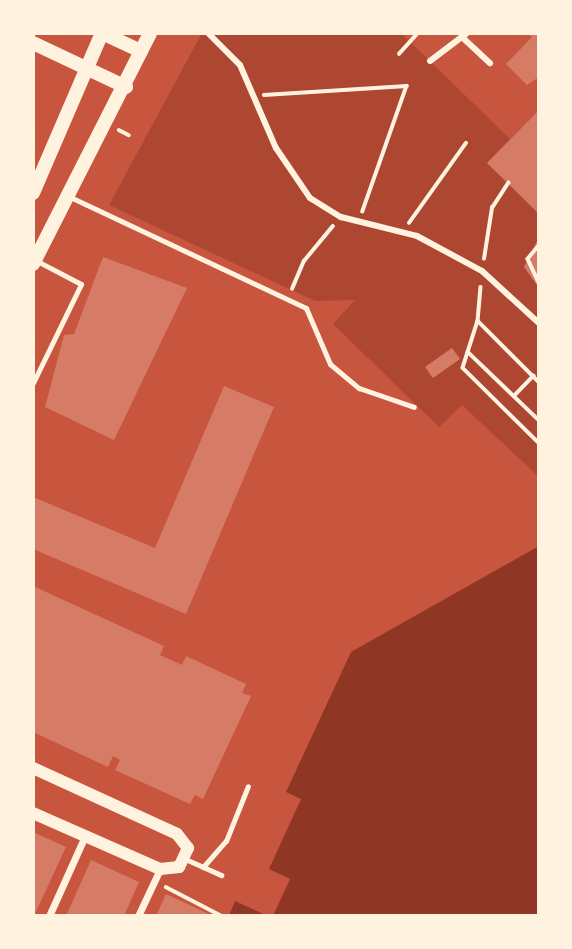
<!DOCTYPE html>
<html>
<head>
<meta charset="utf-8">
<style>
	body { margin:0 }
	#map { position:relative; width:572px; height:949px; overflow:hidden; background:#c8553d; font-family:Rubik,sans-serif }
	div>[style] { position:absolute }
	.green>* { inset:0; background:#ae4732 }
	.water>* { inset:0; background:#8f3625 }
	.building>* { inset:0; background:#d67c66 }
	.path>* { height:3.5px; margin:-1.75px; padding:0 1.75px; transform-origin:1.75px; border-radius:1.75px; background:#fff3e0 }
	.service>* { height:5px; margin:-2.5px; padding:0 2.5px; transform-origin:2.5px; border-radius:2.5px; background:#fff3e0 }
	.pedestrian>* { height:6px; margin:-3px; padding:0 3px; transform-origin:3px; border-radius:3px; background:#fff3e0 }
	.minor>* { height:7px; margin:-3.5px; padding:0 3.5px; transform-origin:3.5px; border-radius:3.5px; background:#fff3e0 }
	.tertiary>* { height:12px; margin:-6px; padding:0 6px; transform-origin:6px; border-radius:6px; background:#fff3e0 }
	.secondary>* { height:14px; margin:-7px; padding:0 7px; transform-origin:7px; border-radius:7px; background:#fff3e0 }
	span { translate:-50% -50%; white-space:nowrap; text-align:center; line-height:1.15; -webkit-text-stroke:7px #fff3e0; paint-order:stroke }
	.frame { position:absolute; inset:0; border:35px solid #fff3e0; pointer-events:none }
</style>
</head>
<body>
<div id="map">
	<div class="green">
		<i style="clip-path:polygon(202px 33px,401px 33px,510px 139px,539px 110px,539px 477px,462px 405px,439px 427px,333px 324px,355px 300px,315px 301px,109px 205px)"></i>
	</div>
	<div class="water">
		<i style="clip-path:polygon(539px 546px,539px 916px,273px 916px,290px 879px,269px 869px,301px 799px,286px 792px,351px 652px)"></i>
		<i style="clip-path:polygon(235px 901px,268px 916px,229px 916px)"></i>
	</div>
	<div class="building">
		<i style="clip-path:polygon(527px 33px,539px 33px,539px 77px,527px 85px,506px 64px,532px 37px)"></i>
		<i style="clip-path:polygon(539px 110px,539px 214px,487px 163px)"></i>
		<i style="clip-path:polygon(539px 237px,539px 288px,524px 267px)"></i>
		<i style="clip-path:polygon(103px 257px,187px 288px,114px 440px,45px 407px,64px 335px,74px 334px)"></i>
		<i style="clip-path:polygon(452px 348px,460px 359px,433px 378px,425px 367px)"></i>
		<i style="clip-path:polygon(224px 386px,274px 407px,186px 614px,33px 549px,33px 497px,155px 548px)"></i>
		<i style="clip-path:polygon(33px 586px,164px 646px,160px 655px,182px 665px,186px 656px,246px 684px,242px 693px,251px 696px,203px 799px,195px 795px,190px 804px,115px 770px,120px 760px,113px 756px,108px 767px,33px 732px)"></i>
		<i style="clip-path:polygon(33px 832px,66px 847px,34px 916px,33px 916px)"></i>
		<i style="clip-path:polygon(91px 860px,139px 882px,124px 916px,66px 916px)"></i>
		<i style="clip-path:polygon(166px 894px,213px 916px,156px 916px)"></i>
	</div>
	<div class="path">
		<i style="left:399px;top:54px;width:28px;rotate:-48deg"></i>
		<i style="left:264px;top:95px;width:143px;rotate:-3.6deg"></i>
		<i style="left:407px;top:86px;width:133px;rotate:109.4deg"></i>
		<i style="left:119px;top:130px;width:11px;rotate:27deg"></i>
		<i style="left:409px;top:223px;width:98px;rotate:-54.5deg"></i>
		<i style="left:539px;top:246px;width:17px;rotate:130deg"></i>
		<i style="left:528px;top:259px;width:26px;rotate:65deg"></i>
		<i style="left:484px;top:259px;width:52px;rotate:-81.1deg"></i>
		<i style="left:492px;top:208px;width:30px;rotate:-57deg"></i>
		<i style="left:481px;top:287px;width:34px;rotate:95deg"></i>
		<i style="left:478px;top:321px;width:86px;rotate:45deg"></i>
		<i style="left:292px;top:289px;width:30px;rotate:-67deg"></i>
		<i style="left:304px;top:261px;width:45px;rotate:-50.4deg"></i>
		<i style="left:478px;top:321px;width:49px;rotate:107.7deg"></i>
		<i style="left:463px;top:368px;width:107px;rotate:44.6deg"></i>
		<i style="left:468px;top:352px;width:98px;rotate:43.8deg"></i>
		<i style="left:514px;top:396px;width:28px;rotate:-46deg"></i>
		<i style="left:166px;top:887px;width:63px;rotate:27.4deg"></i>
	</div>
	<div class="service">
		<i style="left:68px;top:196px;width:263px;rotate:25.2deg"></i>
		<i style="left:306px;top:308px;width:61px;rotate:66.8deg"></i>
		<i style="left:330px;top:364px;width:38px;rotate:40deg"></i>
		<i style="left:359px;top:388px;width:58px;rotate:19.1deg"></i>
		<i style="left:33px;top:383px;width:110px;rotate:-64.1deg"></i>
		<i style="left:81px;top:284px;width:52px;rotate:-152.4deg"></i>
		<i style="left:183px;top:858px;width:42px;rotate:24.1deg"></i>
		<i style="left:203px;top:867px;width:35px;rotate:-49deg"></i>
		<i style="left:226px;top:841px;width:59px;rotate:-68.2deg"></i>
	</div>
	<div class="pedestrian">
		<i style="left:208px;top:33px;width:45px;rotate:45deg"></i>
		<i style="left:240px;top:65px;width:90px;rotate:66.6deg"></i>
		<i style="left:276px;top:148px;width:60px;rotate:55.8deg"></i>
		<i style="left:310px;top:198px;width:36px;rotate:32deg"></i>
		<i style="left:341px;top:217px;width:78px;rotate:14deg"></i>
		<i style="left:417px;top:236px;width:74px;rotate:28.3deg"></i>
		<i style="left:482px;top:271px;width:77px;rotate:42.4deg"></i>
		<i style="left:463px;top:38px;width:37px;rotate:43deg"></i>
		<i style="left:430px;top:61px;width:46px;rotate:-37.1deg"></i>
	</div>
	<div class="minor">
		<i style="left:49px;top:916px;width:88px;rotate:-65.8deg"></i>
		<i style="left:138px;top:916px;width:52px;rotate:-64.9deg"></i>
	</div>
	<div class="tertiary">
		<i style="left:33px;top:768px;width:158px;rotate:24.6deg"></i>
		<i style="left:177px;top:834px;width:18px;rotate:52deg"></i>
		<i style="left:188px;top:848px;width:21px;rotate:115deg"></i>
		<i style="left:179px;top:867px;width:19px;rotate:174deg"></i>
		<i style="left:160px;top:869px;width:139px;rotate:-156.2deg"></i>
	</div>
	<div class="secondary">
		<i style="left:102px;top:33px;width:43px;rotate:24.8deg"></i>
		<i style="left:33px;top:43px;width:103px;rotate:25.3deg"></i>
		<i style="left:33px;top:193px;width:174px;rotate:-66.7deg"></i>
		<i style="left:33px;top:264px;width:259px;rotate:-63.1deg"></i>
	</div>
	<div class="frame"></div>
</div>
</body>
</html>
